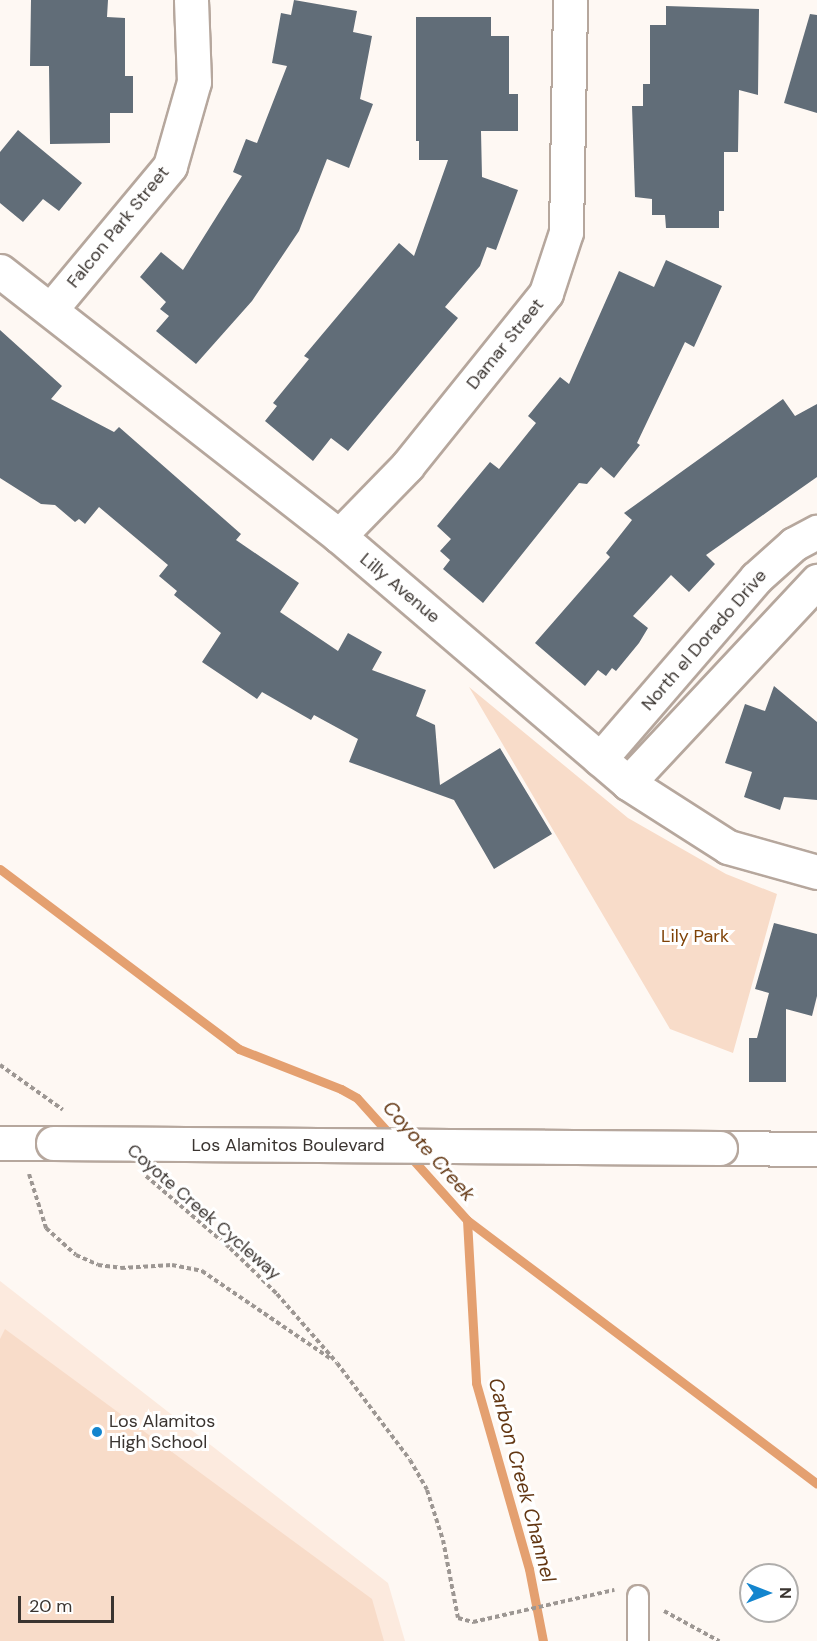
<!DOCTYPE html>
<html>
<head>
<meta charset="utf-8">
<style>
	body { margin:0 }
	#map { position:relative; width:817px; height:1641px; overflow:hidden; background:#fef8f3; font-family:"DM Sans",sans-serif }
	div>[style] { position:absolute }
	.built>* { inset:0; background:#fceade }
	.green>* { inset:0; background:#f8dcc9 }
	.stream>* { height:9px; margin:-4.5px; padding:0 4.5px; transform-origin:4.5px; border-radius:4.5px; background:#e4a070 }
	.building>* { inset:0; background:#616d78 }
	.path>* { height:4px; margin-top:-2px; transform-origin:0; background:repeating-linear-gradient(90deg,#9d9793 0 4.5px,transparent 0 7.5px) }
	.roads { filter:drop-shadow(2px 0 #b6a79d) drop-shadow(-2px 0 #b6a79d) drop-shadow(0 2px #b6a79d) drop-shadow(0 -2px #b6a79d) }
	.service>* { height:20px; margin:-10px; padding:0 10px; transform-origin:10px; border-radius:10px; background:#fff }
	.minor>* { height:33px; margin:-16.5px; padding:0 16.5px; transform-origin:16.5px; border-radius:16.5px; background:#fff }
	.primary>* { height:33px; margin:-16.5px; padding:0 16.5px; transform-origin:16.5px; border-radius:16.5px; background:#fff }
	.bridges { filter:drop-shadow(2px 0 #b6a79d) drop-shadow(-2px 0 #b6a79d) drop-shadow(0 2px #b6a79d) drop-shadow(0 -2px #b6a79d) }
	.primary-bridge>* { height:33px; margin:-16.5px; padding:0 16.5px; transform-origin:16.5px; border-radius:16.5px; background:#fff }
	.dots>* { width:16px; height:16px; translate:-50% -50%; box-sizing:border-box; border:3px solid #fff; border-radius:50% }
	span { translate:-50% -50%; white-space:nowrap; text-align:center; line-height:1.15; -webkit-text-stroke:6px #fff; paint-order:stroke }
	.street-label { font-size:18px; color:#3a3430 }
	.park-label { font-size:18px; color:#7f4206 }
	.poi-label { font-size:18px; color:#3a3430 }
	.left { translate:0 -50%; text-align:left }
	.water-label { font-size:20px; color:#623612; font-style:italic }
	.north { position:absolute; left:739px; top:1563px; width:60px; height:60px; box-sizing:border-box; background:#fff; border:2px solid #b0aeac; border-radius:50%; rotate:90deg; font-size:16px; font-weight:700; line-height:24px; text-align:center; color:#3a3430 }
	.north::after { content:''; display:block; margin:auto; width:21px; height:27px; background:#1385ce; clip-path:polygon(50% 0,100% 100%,50% 72%,0 100%) }
	.scale { position:absolute; left:18px; top:1596px; width:96px; height:27px; box-sizing:border-box; border:3px solid #3a3430; border-top:0; padding-left:8px; font-size:18px; line-height:21px; white-space:nowrap; color:#3a3430; -webkit-text-stroke:4px #fff; paint-order:stroke }
</style>
</head>
<body>
<div id="map">
	<div class="built">
		<i style="clip-path:polygon(0 1281px,388px 1583px,405px 1641px,0 1641px)"></i>
	</div>
	<div class="green">
		<i style="clip-path:polygon(469px 687px,628px 818px,726px 874px,777px 894px,733px 1053px,670px 1029px)"></i>
		<i style="clip-path:polygon(5px 1329px,372px 1599px,384px 1641px,0 1641px,0 1339px)"></i>
	</div>
	<div class="stream">
		<i style="left:0;top:869px;width:299px;rotate:37deg"></i>
		<i style="left:239px;top:1049px;width:110px;rotate:21.4deg"></i>
		<i style="left:341px;top:1089px;width:18px;rotate:29deg"></i>
		<i style="left:357px;top:1098px;width:54px;rotate:48deg"></i>
		<i style="left:407px;top:1153px;width:90px;rotate:48.2deg"></i>
		<i style="left:467px;top:1220px;width:438px;rotate:37deg"></i>
		<i style="left:467px;top:1220px;width:163px;rotate:86.8deg"></i>
		<i style="left:476px;top:1383px;width:193px;rotate:74.1deg"></i>
		<i style="left:529px;top:1569px;width:73px;rotate:79deg"></i>
	</div>
	<div class="building">
		<i style="clip-path:polygon(31px 0,108px 0,107px 17px,125px 18px,125px 76px,133px 76px,133px 113px,110px 113px,110px 143px,50px 144px,49px 66px,30px 66px)"></i>
		<i style="clip-path:polygon(294px 0,357px 11px,353px 32px,372px 36px,360px 99px,373px 104px,349px 168px,327px 159px,299px 231px,252px 301px,196px 364px,156px 331px,169px 316px,160px 309px,166px 302px,140px 277px,161px 252px,183px 270px,242px 176px,233px 172px,246px 139px,257px 143px,287px 66px,272px 63px,281px 13px,291px 15px)"></i>
		<i style="clip-path:polygon(666px 6px,759px 9px,758px 95px,739px 90px,738px 152px,724px 152px,724px 211px,719px 211px,719px 228px,666px 228px,665px 215px,652px 215px,652px 199px,635px 197px,632px 106px,643px 106px,643px 84px,650px 84px,650px 25px,666px 25px)"></i>
		<i style="clip-path:polygon(810px 14px,817px 15px,817px 113px,784px 103px)"></i>
		<i style="clip-path:polygon(416px 17px,491px 17px,491px 36px,509px 36px,509px 94px,518px 94px,518px 131px,481px 131px,482px 177px,518px 190px,496px 250px,487px 247px,480px 266px,445px 307px,458px 318px,348px 451px,331px 438px,313px 461px,265px 421px,277px 406px,273px 403px,309px 359px,304px 356px,399px 243px,414px 256px,448px 160px,419px 160px,419px 141px,416px 141px)"></i>
		<i style="clip-path:polygon(18px 130px,82px 183px,59px 211px,43px 199px,23px 222px,0 203px,0 152px)"></i>
		<i style="clip-path:polygon(666px 260px,722px 286px,694px 347px,685px 342px,637px 443px,640px 445px,614px 478px,601px 467px,587px 484px,579px 483px,483px 603px,443px 569px,450px 560px,440px 551px,451px 539px,437px 526px,490px 462px,499px 469px,536px 423px,528px 416px,560px 377px,569px 384px,619px 271px,654px 287px)"></i>
		<i style="clip-path:polygon(0 330px,62px 386px,51px 399px,114px 432px,119px 427px,241px 534px,236px 540px,299px 583px,280px 612px,338px 651px,348px 633px,382px 652px,372px 670px,426px 690px,416px 716px,435px 725px,440px 785px,500px 748px,552px 834px,494px 869px,454px 800px,349px 762px,358px 739px,314px 715px,311px 720px,262px 692px,257px 699px,202px 662px,221px 633px,174px 595px,177px 591px,159px 576px,168px 565px,99px 507px,85px 524px,79px 519px,75px 522px,55px 505px,41px 504px,0 478px)"></i>
		<i style="clip-path:polygon(783px 399px,795px 416px,817px 404px,817px 477px,706px 555px,715px 564px,689px 592px,671px 575px,633px 616px,648px 628px,639px 643px,616px 671px,612px 668px,606px 676px,598px 670px,585px 686px,535px 643px,610px 557px,606px 553px,632px 520px,624px 513px)"></i>
		<i style="clip-path:polygon(774px 686px,817px 722px,817px 800px,784px 797px,780px 810px,744px 797px,752px 772px,725px 763px,745px 704px,765px 711px)"></i>
		<i style="clip-path:polygon(774px 923px,817px 934px,817px 996px,812px 1016px,786px 1009px,786px 1082px,749px 1082px,749px 1038px,757px 1038px,769px 993px,755px 989px)"></i>
	</div>
	<div class="path">
		<i style="left:0;top:1065px;width:77px;rotate:35.5deg"></i>
		<i style="left:29px;top:1174px;width:57px;rotate:72.5deg"></i>
		<i style="left:46px;top:1228px;width:40px;rotate:42deg"></i>
		<i style="left:76px;top:1255px;width:24px;rotate:24deg"></i>
		<i style="left:98px;top:1265px;width:23px;rotate:7deg"></i>
		<i style="left:121px;top:1268px;width:51px;rotate:-3.4deg"></i>
		<i style="left:172px;top:1265px;width:31px;rotate:11deg"></i>
		<i style="left:202px;top:1271px;width:156px;rotate:34.3deg"></i>
		<i style="left:146px;top:1176px;width:111px;rotate:40.6deg"></i>
		<i style="left:230px;top:1248px;width:66px;rotate:44.4deg"></i>
		<i style="left:277px;top:1294px;width:91px;rotate:49deg"></i>
		<i style="left:337px;top:1363px;width:121px;rotate:53deg"></i>
		<i style="left:410px;top:1460px;width:34px;rotate:60deg"></i>
		<i style="left:427px;top:1490px;width:52px;rotate:72.3deg"></i>
		<i style="left:443px;top:1540px;width:79px;rotate:79.1deg"></i>
		<i style="left:458px;top:1618px;width:16px;rotate:15deg"></i>
		<i style="left:473px;top:1622px;width:145px;rotate:-12.8deg"></i>
		<i style="left:664px;top:1611px;width:63px;rotate:28.6deg"></i>
	</div>
	<div class="roads">
		<div class="service">
			<i style="left:638px;top:1596px;width:45px;rotate:90deg"></i>
		</div>
		<div class="minor">
			<i style="left:0;top:271px;width:430px;rotate:38deg"></i>
			<i style="left:339px;top:536px;width:380px;rotate:40.5deg"></i>
			<i style="left:628px;top:783px;width:119px;rotate:32.6deg"></i>
			<i style="left:728px;top:847px;width:92px;rotate:15.7deg"></i>
			<i style="left:51px;top:309px;width:186px;rotate:-50.2deg"></i>
			<i style="left:170px;top:166px;width:87px;rotate:-74.1deg"></i>
			<i style="left:194px;top:82px;width:82px;rotate:-92.1deg"></i>
			<i style="left:339px;top:536px;width:98px;rotate:-45.8deg"></i>
			<i style="left:407px;top:466px;width:222px;rotate:-51.2deg"></i>
			<i style="left:546px;top:293px;width:64px;rotate:-71.8deg"></i>
			<i style="left:566px;top:232px;width:232px;rotate:-89deg"></i>
			<i style="left:600px;top:759px;width:239px;rotate:-49.2deg"></i>
			<i style="left:756px;top:578px;width:51px;rotate:-41.8deg"></i>
			<i style="left:794px;top:544px;width:26px;rotate:-28deg"></i>
			<i style="left:628px;top:783px;width:277px;rotate:-46.9deg"></i>
		</div>
		<div class="primary">
			<i style="left:0;top:1143px;width:53px"></i>
			<i style="left:720px;top:1148px;width:97px;rotate:0.6deg"></i>
		</div>
	</div>
	<div class="bridges">
		<div class="primary-bridge">
			<i style="left:53px;top:1143px;width:667px;rotate:0.43deg"></i>
		</div>
	</div>
	<div class="dots">
		<i style="left:97px;top:1432px;background:#1385ce"></i>
	</div>
	<div class="street-label">
		<span style="left:118px;top:227px;rotate:-51deg">Falcon Park Street</span>
		<span style="left:505px;top:344px;rotate:-51deg">Damar Street</span>
		<span style="left:400px;top:588px;rotate:40deg">Lilly Avenue</span>
		<span style="left:704px;top:640px;rotate:-49deg">North el Dorado Drive</span>
		<span style="left:288px;top:1145px">Los Alamitos Boulevard</span>
		<span style="left:204px;top:1212px;rotate:41deg">Coyote Creek Cycleway</span>
	</div>
	<div class="park-label">
		<span style="left:695px;top:936px">Lily Park</span>
	</div>
	<div class="poi-label">
		<span class="left" style="left:109px;top:1432px">Los Alamitos<br>High School</span>
	</div>
	<div class="water-label">
		<span style="left:429px;top:1151px;rotate:48deg">Coyote Creek</span>
		<span style="left:522px;top:1480px;rotate:75deg">Carbon Creek Channel</span>
	</div>
	<div class="north">N</div>
	<div class="scale">20 m</div>
</div>
</body>
</html>
